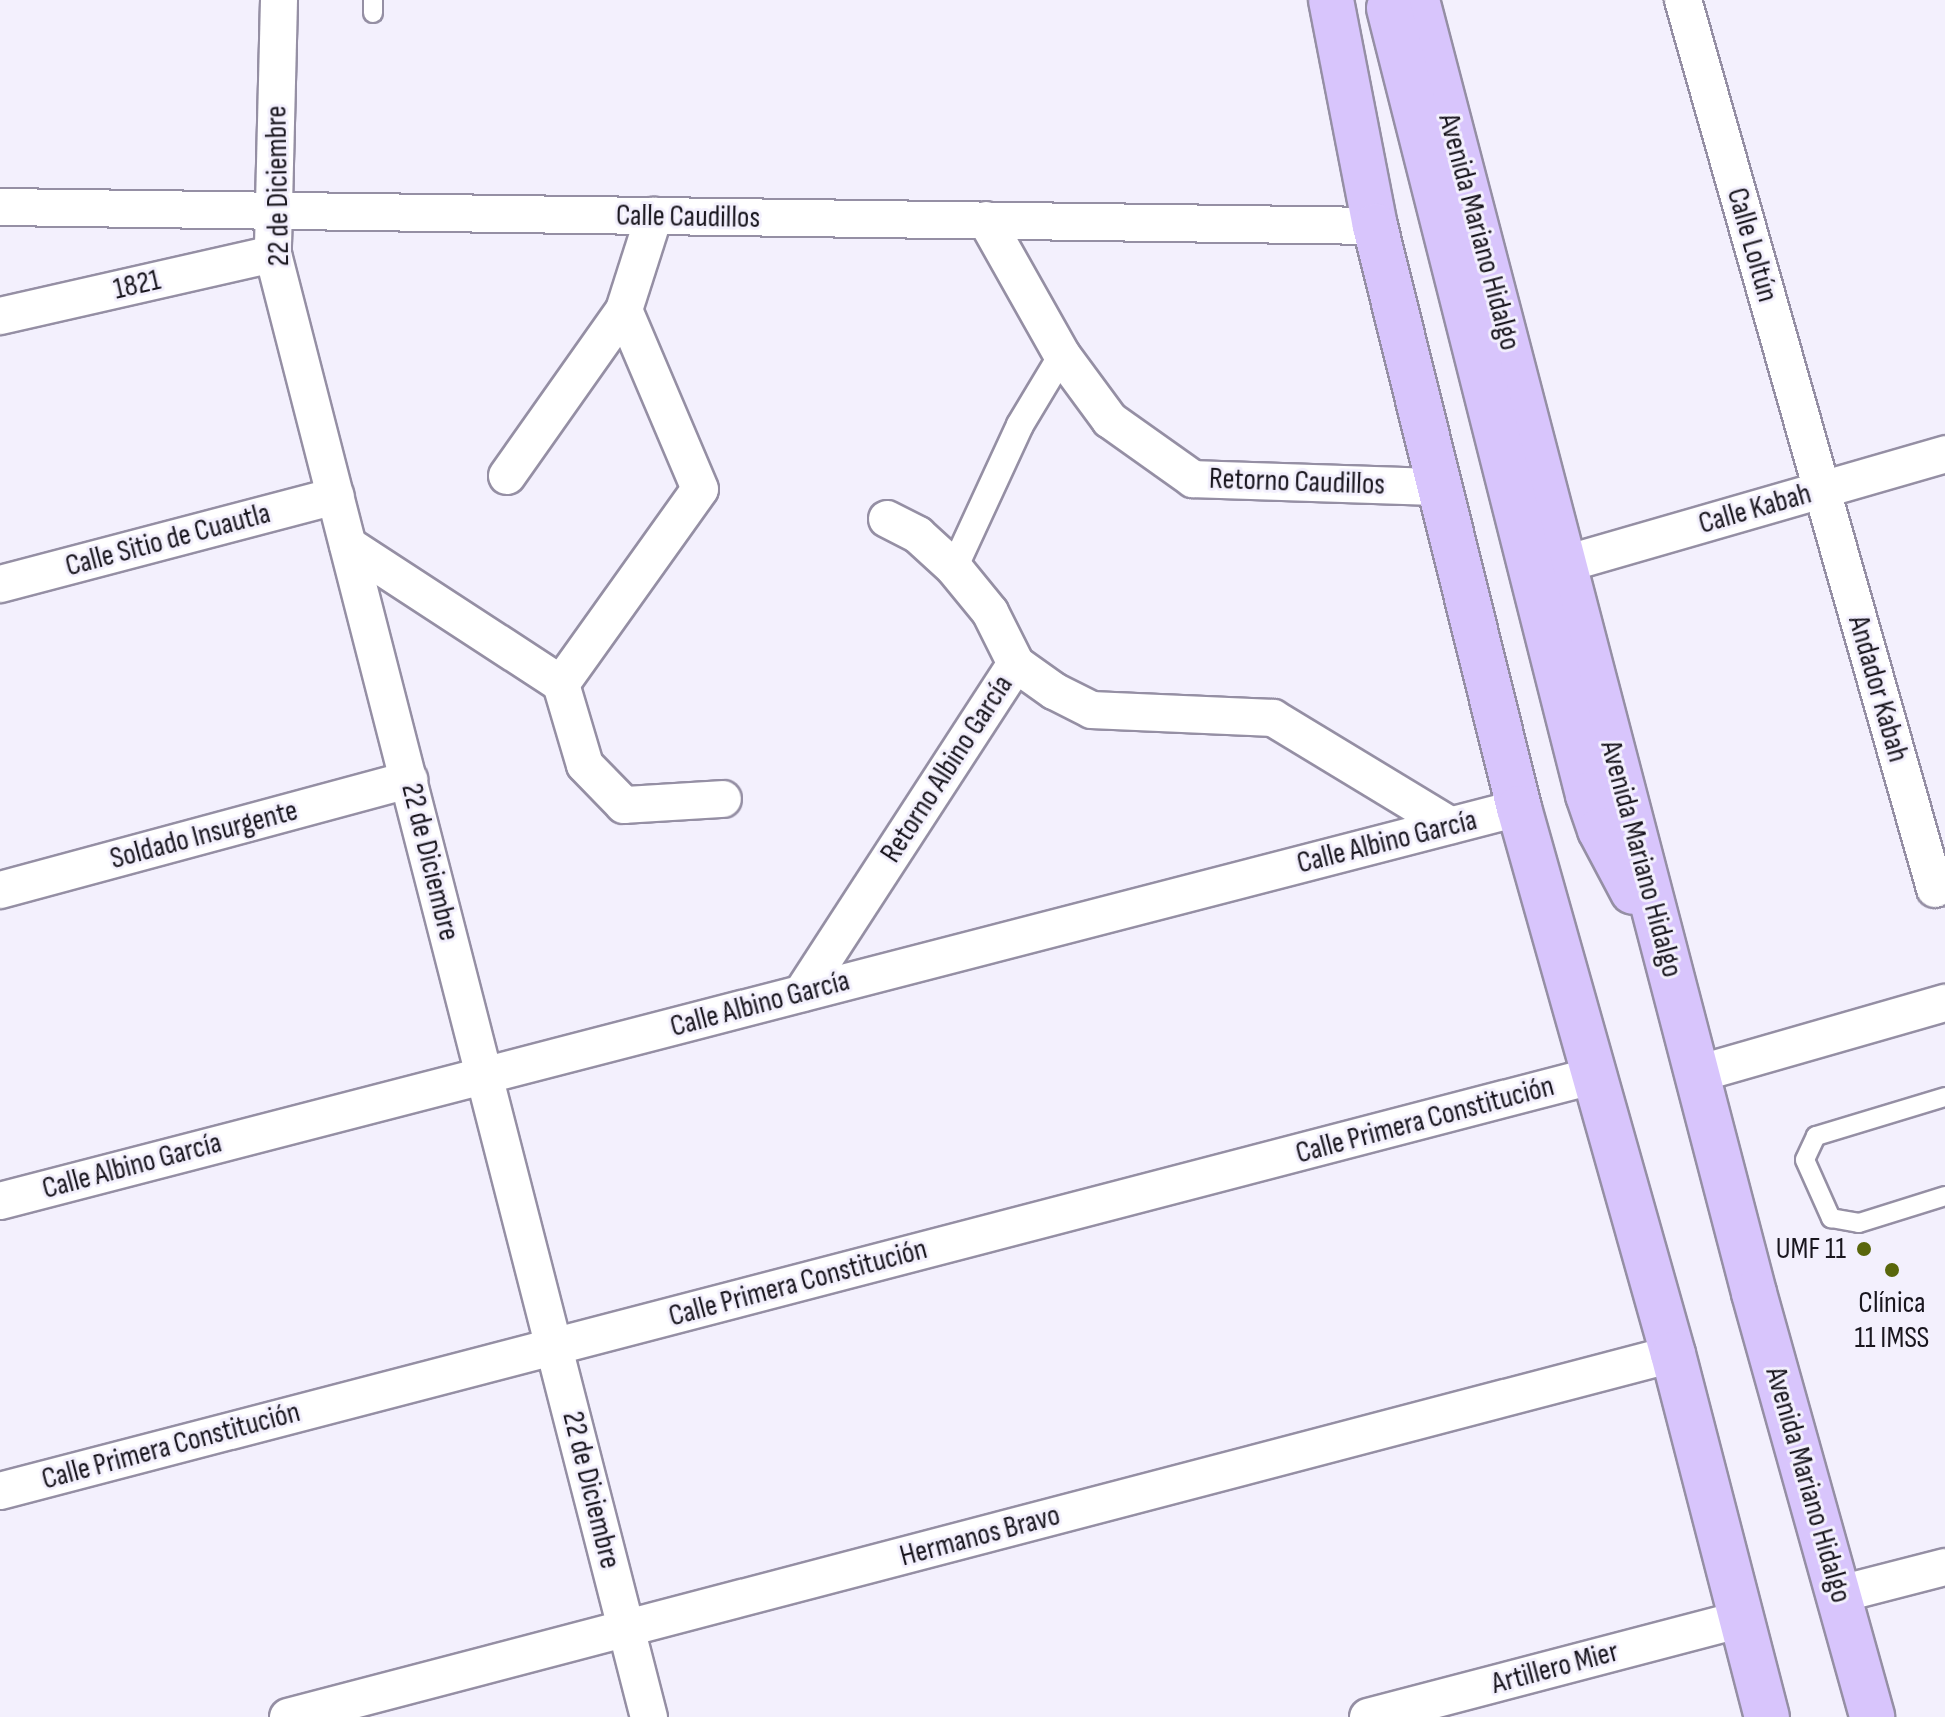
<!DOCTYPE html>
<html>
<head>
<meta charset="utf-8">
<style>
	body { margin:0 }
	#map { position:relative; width:1945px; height:1717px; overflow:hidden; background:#f3f0fd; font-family:"Sofia Sans Condensed",sans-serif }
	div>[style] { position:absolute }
	.roads { filter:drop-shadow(2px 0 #958fa4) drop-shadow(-2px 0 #958fa4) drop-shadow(0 2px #958fa4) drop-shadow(0 -2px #958fa4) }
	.service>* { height:18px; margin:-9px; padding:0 9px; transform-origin:9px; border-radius:9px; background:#fff }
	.pedestrian>* { height:26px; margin:-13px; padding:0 13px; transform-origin:13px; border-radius:13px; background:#fff }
	.minor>* { height:36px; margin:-18px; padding:0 18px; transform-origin:18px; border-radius:18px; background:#fff }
	.primary>* { height:44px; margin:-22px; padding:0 22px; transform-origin:22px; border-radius:22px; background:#d8c5fc }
	.dots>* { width:22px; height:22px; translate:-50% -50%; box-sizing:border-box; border:4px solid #f3f0fd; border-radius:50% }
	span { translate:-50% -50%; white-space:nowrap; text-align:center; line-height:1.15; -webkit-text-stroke:6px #f3f0fd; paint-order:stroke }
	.street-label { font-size:30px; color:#19161e }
	.poi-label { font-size:30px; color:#19161e }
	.right { translate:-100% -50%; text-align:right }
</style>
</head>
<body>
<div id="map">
	<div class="roads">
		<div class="service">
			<i style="left:373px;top:13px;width:13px;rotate:-90deg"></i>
			<i style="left:1945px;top:1097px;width:135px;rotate:163.2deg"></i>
			<i style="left:1816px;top:1136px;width:26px;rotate:115deg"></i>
			<i style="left:1805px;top:1160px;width:64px;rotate:65.9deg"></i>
			<i style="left:1831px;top:1218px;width:28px;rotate:10deg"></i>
			<i style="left:1859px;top:1223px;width:90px;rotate:-17.4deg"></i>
		</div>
		<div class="pedestrian">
			<i style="left:954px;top:568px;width:157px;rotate:-65.2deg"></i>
			<i style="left:1020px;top:425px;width:82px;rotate:-59deg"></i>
		</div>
		<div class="minor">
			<i style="left:279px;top:0;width:254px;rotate:91.4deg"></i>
			<i style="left:273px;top:254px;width:1511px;rotate:75.59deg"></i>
			<i style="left:1683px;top:0;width:924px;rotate:74.17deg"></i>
			<i style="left:0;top:207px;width:1375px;rotate:0.79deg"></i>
			<i style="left:986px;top:220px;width:155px;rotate:60.6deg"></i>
			<i style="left:1062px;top:355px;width:81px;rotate:53.6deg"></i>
			<i style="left:1110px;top:420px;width:102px;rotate:35.4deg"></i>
			<i style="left:1193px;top:479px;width:247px;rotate:1.9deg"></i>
			<i style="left:0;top:316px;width:280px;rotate:-12.8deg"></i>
			<i style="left:507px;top:476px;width:203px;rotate:-54.8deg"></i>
			<i style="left:624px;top:310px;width:99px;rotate:-72.3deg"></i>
			<i style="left:887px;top:519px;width:35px;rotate:27deg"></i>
			<i style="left:918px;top:535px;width:49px;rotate:42.5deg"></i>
			<i style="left:954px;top:568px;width:57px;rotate:50.7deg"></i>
			<i style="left:990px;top:612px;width:58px;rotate:63.4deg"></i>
			<i style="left:1016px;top:664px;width:47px;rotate:35.4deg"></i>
			<i style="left:1054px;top:691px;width:42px;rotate:26.6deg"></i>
			<i style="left:1092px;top:710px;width:181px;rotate:2.5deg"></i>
			<i style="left:1273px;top:718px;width:207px;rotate:31.2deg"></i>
			<i style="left:348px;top:545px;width:254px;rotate:33.1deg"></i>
			<i style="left:561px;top:684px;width:84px;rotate:73.5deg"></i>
			<i style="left:585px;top:765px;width:56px;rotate:45.7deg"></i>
			<i style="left:624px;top:805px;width:99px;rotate:-3.5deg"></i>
			<i style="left:1565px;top:564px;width:396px;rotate:-16.1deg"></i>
			<i style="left:0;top:584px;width:347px;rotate:-14.7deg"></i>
			<i style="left:561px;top:684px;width:239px;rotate:-54.5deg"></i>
			<i style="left:700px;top:489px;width:194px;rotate:-113deg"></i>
			<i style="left:0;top:890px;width:424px;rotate:-15.1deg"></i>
			<i style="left:802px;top:993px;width:392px;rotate:-57deg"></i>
			<i style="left:1697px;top:1074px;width:258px;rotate:-16deg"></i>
			<i style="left:0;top:1201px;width:1569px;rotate:-14.51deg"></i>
			<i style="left:0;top:1491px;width:1649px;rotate:-14.61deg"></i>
			<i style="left:1840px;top:1594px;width:108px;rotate:-14.4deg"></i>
			<i style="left:288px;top:1717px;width:1432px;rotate:-14.69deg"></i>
			<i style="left:1368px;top:1717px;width:387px;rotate:-14.7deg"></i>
		</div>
		<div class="primary">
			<i style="left:1331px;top:0;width:230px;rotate:79deg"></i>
			<i style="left:1375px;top:226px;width:600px;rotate:76.1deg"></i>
			<i style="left:1519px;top:808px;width:567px;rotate:74.25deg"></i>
			<i style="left:1673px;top:1354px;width:375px;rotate:75.5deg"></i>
			<i style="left:1417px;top:0;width:1336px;rotate:75.39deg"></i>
			<i style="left:1754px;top:1293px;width:440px;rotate:74.4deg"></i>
			<i style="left:1389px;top:8px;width:812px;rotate:75.81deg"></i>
			<i style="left:1588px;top:795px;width:37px;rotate:71deg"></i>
			<i style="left:1600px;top:830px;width:70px;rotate:62deg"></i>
		</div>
	</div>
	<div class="dots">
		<i style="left:1864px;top:1249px;background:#59660b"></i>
		<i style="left:1892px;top:1270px;background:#59660b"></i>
	</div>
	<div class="street-label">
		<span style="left:278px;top:186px;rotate:-91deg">22 de Diciembre</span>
		<span style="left:688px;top:217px;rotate:1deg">Calle Caudillos</span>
		<span style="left:1479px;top:232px;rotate:75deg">Avenida Mariano Hidalgo</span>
		<span style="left:1752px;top:245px;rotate:74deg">Calle Loltún</span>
		<span style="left:137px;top:285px;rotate:-13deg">1821</span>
		<span style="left:1297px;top:482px;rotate:2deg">Retorno Caudillos</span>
		<span style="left:1755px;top:509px;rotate:-16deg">Calle Kabah</span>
		<span style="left:168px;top:540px;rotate:-15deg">Calle Sitio de Cuautla</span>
		<span style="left:1878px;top:689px;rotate:74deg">Andador Kabah</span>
		<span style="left:947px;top:769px;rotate:-57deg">Retorno Albino García</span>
		<span style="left:204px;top:835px;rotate:-15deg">Soldado Insurgente</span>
		<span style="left:1387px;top:842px;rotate:-14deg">Calle Albino García</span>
		<span style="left:1641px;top:859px;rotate:75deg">Avenida Mariano Hidalgo</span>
		<span style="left:430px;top:862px;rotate:76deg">22 de Diciembre</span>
		<span style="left:760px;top:1004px;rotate:-15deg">Calle Albino García</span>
		<span style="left:1425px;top:1120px;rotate:-15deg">Calle Primera Constitución</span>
		<span style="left:132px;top:1166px;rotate:-15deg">Calle Albino García</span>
		<span style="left:798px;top:1283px;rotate:-15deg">Calle Primera Constitución</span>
		<span style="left:171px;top:1446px;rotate:-15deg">Calle Primera Constitución</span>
		<span style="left:1808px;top:1485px;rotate:74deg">Avenida Mariano Hidalgo</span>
		<span style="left:591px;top:1490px;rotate:76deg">22 de Diciembre</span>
		<span style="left:980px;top:1536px;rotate:-15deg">Hermanos Bravo</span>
		<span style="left:1555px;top:1668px;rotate:-15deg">Artillero Mier</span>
	</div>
	<div class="poi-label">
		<span class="right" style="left:1846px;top:1249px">UMF 11</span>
		<span style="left:1892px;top:1320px">Clínica<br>11 IMSS</span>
	</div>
</div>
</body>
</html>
